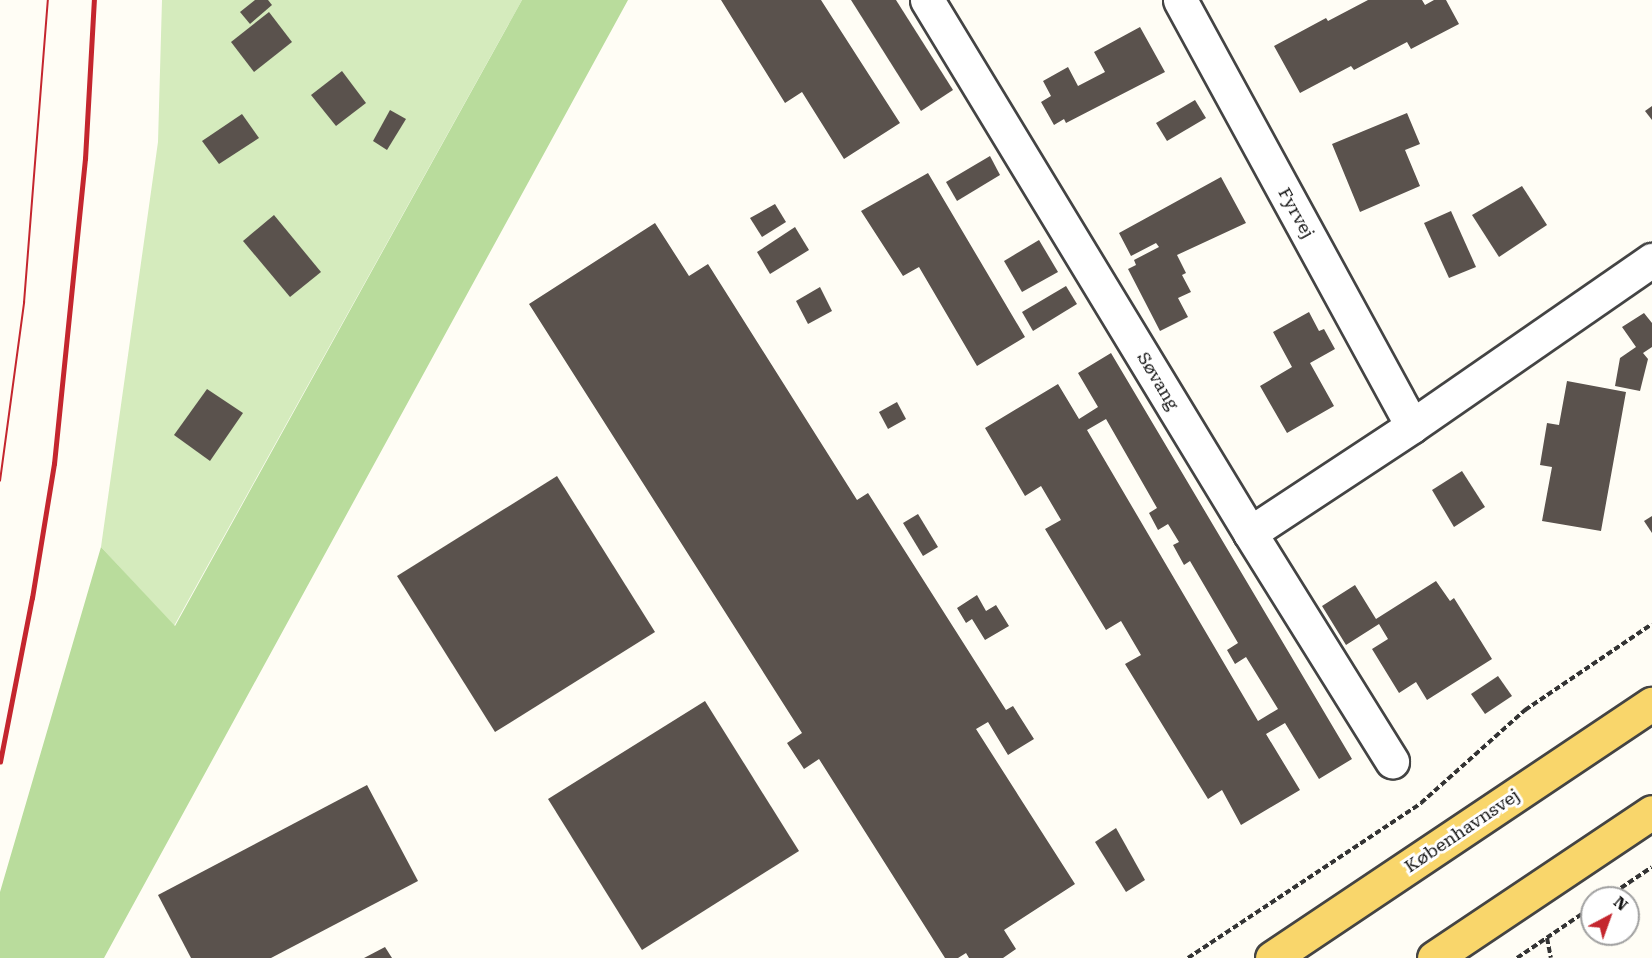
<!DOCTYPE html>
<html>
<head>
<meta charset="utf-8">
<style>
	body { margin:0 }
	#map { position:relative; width:1652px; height:958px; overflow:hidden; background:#fffdf5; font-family:"Roboto Serif",serif }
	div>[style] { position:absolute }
	.green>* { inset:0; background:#d5ebbd }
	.forest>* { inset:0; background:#b9dc9c }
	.building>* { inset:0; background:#5a524d }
	.path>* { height:4px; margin-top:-2px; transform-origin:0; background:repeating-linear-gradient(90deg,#333 0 6px,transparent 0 9px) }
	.roads { filter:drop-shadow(2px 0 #444) drop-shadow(-2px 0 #444) drop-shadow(0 2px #444) drop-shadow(0 -2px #444) }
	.minor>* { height:33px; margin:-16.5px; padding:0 16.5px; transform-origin:16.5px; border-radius:16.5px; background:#fff }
	.major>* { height:33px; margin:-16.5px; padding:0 16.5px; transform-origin:16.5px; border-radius:16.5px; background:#f9d66b }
	.tram>* { height:1.5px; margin:-0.75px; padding:0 0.75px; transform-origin:0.75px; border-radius:0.75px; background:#c4262e }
	.rail>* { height:4.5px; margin:-2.25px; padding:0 2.25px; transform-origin:2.25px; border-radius:2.25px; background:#c4262e }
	span { translate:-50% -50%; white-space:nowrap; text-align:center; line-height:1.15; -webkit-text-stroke:6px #fff; paint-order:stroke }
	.street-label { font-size:18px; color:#111 }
	.north { position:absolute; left:1580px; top:886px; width:60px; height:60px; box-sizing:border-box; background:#fff; border:2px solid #a0a0a0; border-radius:50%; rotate:41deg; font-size:16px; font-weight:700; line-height:24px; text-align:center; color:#111 }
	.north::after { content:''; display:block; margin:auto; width:21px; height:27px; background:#c4262e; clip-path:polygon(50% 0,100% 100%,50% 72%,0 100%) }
</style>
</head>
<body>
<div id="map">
	<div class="green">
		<i style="clip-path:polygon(162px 0,522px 0,174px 626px,101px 547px,158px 142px)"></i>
	</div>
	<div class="forest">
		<i style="clip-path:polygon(522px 0,628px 0,104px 958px,0 958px,0 892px,101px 547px,175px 626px)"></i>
	</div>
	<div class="building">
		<i style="clip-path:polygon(255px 0,268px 0,272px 5px,250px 24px,240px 12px)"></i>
		<i style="clip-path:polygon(721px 0,821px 0,900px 123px,844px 159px,802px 92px,785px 103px)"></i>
		<i style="clip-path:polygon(851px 0,896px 0,953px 90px,921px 111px)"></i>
		<i style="clip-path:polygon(1368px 0,1422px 0,1425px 5px,1434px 0,1446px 0,1459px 24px,1411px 49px,1407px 42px,1354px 70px,1351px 66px,1300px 93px,1274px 46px,1326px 18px,1328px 21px)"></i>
		<i style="clip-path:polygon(269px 12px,292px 42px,254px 72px,231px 42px)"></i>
		<i style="clip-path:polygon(1140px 27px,1165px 72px,1066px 123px,1064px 119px,1054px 125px,1041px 102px,1051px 96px,1043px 81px,1068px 67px,1078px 86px,1105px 72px,1094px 52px)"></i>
		<i style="clip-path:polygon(342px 71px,366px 103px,336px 126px,311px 95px)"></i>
		<i style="clip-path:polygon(1195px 100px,1206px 118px,1167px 141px,1156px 123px)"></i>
		<i style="clip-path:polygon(1652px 106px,1652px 120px,1645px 111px)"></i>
		<i style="clip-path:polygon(390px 110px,406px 119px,387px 150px,373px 141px)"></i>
		<i style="clip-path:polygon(1407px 113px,1420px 144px,1405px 150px,1420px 186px,1360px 212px,1332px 144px)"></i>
		<i style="clip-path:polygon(242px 114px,259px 138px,219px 164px,202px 141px)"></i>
		<i style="clip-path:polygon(990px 156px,1000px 175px,957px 201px,946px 182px)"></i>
		<i style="clip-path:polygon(928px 173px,1025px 337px,977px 366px,919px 267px,903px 276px,861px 211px)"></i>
		<i style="clip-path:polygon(1221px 177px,1246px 223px,1177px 255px,1186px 273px,1182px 275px,1191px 292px,1178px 298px,1188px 317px,1160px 331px,1128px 269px,1136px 265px,1134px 260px,1159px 247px,1156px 243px,1131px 256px,1119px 233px)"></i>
		<i style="clip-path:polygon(1522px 186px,1547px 225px,1499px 257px,1472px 215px)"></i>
		<i style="clip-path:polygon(775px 204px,786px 222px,762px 237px,750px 218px)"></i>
		<i style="clip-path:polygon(1451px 211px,1476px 267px,1449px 278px,1424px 223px)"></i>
		<i style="clip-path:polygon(274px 215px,321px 272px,290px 297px,243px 241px)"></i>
		<i style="clip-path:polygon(655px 223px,689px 276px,708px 264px,857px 500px,868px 493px,1006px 710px,1013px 706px,1034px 739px,1008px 755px,988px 722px,976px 729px,1075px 884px,1004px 930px,1016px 949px,1003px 958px,969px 958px,966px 953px,958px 958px,945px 958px,819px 759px,804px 769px,787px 743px,802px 733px,529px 304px)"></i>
		<i style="clip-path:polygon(795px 227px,809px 250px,770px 274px,757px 252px)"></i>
		<i style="clip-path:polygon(1039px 240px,1058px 272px,1022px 292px,1004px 261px)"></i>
		<i style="clip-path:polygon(1066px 286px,1077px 304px,1033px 331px,1022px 312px)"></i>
		<i style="clip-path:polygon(820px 287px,832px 311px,808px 324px,796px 301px)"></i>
		<i style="clip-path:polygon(1309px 312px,1319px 331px,1324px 329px,1335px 349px,1310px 363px,1334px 406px,1287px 433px,1260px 386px,1292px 367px,1273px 332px)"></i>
		<i style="clip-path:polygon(1644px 313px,1652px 323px,1652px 347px,1643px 353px,1648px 359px,1640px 391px,1615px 386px,1620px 358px,1636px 347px,1622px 327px)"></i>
		<i style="clip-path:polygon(evenodd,1111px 353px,1352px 759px,1319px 779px,1285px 723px,1266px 734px,1300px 790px,1241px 825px,1222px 790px,1208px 799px,1125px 664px,1141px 655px,1121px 621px,1106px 630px,1045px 529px,1061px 520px,1041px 486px,1025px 496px,985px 428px,1058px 384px,1079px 419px,1098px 407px,1078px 373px,1111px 353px,1106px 419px,1157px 508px,1149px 513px,1158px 530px,1168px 524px,1179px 542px,1173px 545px,1184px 565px,1190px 561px,1238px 643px,1227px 650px,1235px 664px,1246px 657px,1278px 709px,1258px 721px,1087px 430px,1106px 419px)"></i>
		<i style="clip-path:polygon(1567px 381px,1626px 392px,1601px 531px,1542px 521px,1552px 467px,1540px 465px,1547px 423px,1559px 425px)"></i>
		<i style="clip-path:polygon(207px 389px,243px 413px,210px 461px,174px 435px)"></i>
		<i style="clip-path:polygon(897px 402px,906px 419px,888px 429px,879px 412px)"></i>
		<i style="clip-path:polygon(1462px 471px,1485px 507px,1454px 527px,1432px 490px)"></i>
		<i style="clip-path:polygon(557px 476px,655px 632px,495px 732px,397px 576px)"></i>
		<i style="clip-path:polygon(918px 514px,938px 547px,923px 556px,903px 523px)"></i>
		<i style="clip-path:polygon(1652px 516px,1652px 533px,1644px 521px)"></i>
		<i style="clip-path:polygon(1436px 581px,1450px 601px,1454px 598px,1492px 659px,1427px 700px,1416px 682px,1399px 693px,1372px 649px,1388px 639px,1379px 624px,1346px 645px,1322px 606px,1355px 585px,1376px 619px)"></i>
		<i style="clip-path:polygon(977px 595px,986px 611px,996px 605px,1009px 626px,985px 640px,972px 619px,966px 623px,957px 608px)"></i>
		<i style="clip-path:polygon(1498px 676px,1512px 696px,1485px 714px,1471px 694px)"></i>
		<i style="clip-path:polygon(705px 701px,799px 851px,642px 950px,548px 799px)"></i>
		<i style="clip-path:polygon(367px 785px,418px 881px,271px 958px,191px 958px,158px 895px)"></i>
		<i style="clip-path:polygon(1116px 828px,1145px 880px,1126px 892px,1095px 842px)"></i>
		<i style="clip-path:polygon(385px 947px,392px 958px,364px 958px)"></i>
	</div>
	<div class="path">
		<i style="left:1606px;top:898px;width:55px;rotate:-34deg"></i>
		<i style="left:1547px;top:938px;width:20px;rotate:79deg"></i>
		<i style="left:1188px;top:958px;width:280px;rotate:-33.6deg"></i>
		<i style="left:1421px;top:803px;width:140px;rotate:-41.8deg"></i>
		<i style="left:1525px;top:710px;width:153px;rotate:-34.1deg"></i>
		<i style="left:1517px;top:958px;width:91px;rotate:-34.2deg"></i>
	</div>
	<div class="roads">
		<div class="minor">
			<i style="left:927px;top:0;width:623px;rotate:58.78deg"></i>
			<i style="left:1250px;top:533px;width:269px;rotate:58.1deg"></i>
			<i style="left:1180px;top:0;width:485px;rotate:61.4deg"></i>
			<i style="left:1250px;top:533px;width:194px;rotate:-33.4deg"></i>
			<i style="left:1412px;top:426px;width:292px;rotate:-34.7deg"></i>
		</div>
		<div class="major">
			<i style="left:1272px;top:958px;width:457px;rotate:-33.8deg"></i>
			<i style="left:1434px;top:958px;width:262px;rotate:-33.8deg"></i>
		</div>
	</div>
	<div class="tram">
		<i style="left:0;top:481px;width:180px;rotate:-82.3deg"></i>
		<i style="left:24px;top:303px;width:304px;rotate:-85.5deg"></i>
	</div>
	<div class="rail">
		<i style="left:0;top:762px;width:167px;rotate:-79deg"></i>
		<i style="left:32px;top:598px;width:136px;rotate:-80.7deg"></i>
		<i style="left:54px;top:464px;width:307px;rotate:-84.2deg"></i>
		<i style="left:85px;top:159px;width:159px;rotate:-86.8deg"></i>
	</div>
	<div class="street-label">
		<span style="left:1296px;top:213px;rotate:61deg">Fyrvej</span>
		<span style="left:1158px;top:381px;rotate:59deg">Søvang</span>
		<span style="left:1462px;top:831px;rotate:-34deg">Københavnsvej</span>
	</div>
	<div class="north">N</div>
</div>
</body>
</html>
